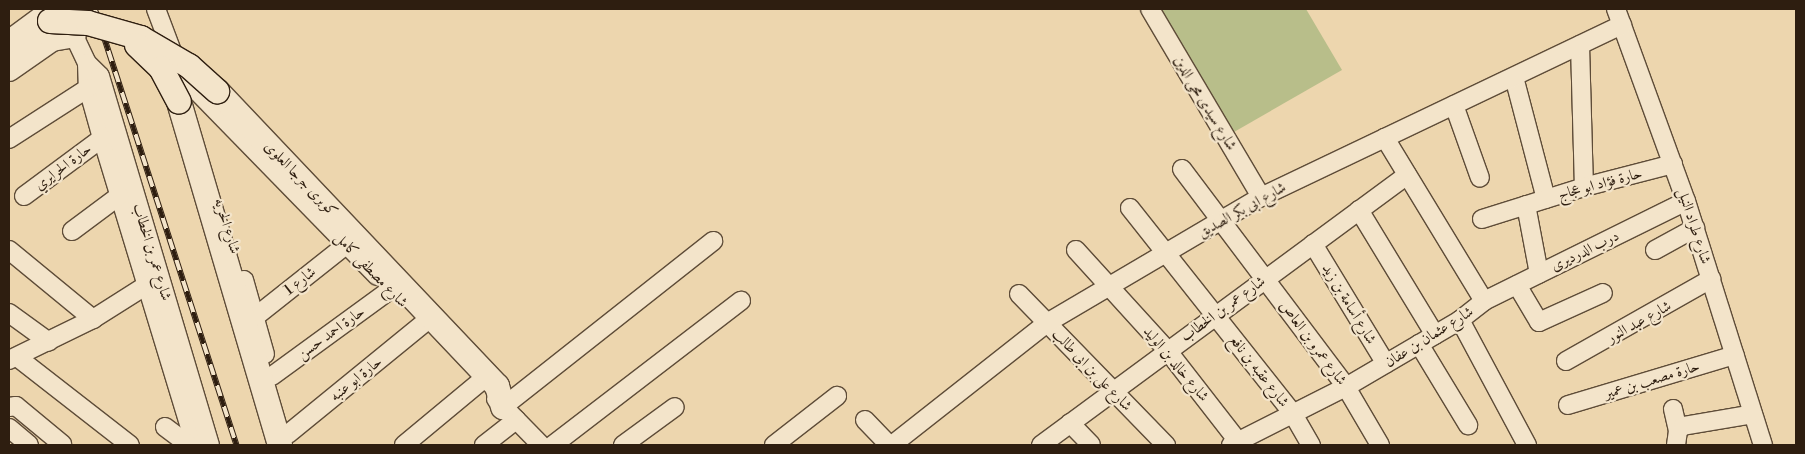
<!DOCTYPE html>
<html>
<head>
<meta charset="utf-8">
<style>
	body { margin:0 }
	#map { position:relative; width:1805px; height:454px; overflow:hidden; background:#edd6ae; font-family:"Libre Bodoni",Amiri,serif }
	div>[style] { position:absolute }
	.green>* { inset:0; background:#b8be8a }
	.roads { filter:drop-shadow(1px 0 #5e4c38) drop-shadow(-1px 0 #5e4c38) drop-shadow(0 1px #5e4c38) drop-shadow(0 -1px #5e4c38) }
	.street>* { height:18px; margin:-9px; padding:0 9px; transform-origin:9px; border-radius:9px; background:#f3e4ca }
	.secondary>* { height:24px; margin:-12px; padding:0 12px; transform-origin:12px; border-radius:12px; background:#f3e4ca }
	.rail>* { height:5.5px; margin-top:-2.75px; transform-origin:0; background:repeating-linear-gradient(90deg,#f3e4ca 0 11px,#2e1e10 0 22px); box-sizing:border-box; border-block:1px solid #2e1e10 }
	.bridges { filter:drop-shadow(1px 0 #2e1e10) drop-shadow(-1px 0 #2e1e10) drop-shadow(0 1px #2e1e10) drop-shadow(0 -1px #2e1e10) }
	.secondary-bridge>* { height:24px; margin:-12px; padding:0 12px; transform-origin:12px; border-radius:12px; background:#f3e4ca }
	span { translate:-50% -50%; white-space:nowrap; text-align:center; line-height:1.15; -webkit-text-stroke:4.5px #f3e4ca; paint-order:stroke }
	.street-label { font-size:15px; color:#2e1e10 }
	.frame { position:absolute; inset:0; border:10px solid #2e1e10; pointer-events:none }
</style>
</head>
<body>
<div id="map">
	<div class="green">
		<i style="clip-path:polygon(1161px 9px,1306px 9px,1342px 70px,1234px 132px)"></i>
	</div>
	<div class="roads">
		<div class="street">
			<i style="left:156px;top:9px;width:57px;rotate:69.3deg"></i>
			<i style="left:1150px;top:9px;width:218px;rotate:59.4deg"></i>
			<i style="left:1616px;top:9px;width:204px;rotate:70deg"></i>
			<i style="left:1686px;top:201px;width:256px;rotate:72.5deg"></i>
			<i style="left:69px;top:25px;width:42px;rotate:64.7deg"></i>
			<i style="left:87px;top:63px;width:25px;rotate:88deg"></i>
			<i style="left:88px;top:88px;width:52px;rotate:74.4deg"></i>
			<i style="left:102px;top:138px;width:321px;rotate:73.1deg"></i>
			<i style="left:1580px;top:45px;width:142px;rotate:88.4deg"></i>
			<i style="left:87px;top:63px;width:18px;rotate:45deg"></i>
			<i style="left:100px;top:76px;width:385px;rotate:73.4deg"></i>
			<i style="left:180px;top:74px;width:282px;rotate:45.7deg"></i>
			<i style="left:1514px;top:77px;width:126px;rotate:75.3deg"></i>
			<i style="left:1454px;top:105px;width:77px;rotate:70.4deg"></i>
			<i style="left:9px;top:139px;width:94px;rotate:-32.8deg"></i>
			<i style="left:1182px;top:169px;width:273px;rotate:53deg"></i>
			<i style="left:1346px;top:387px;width:67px;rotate:59.6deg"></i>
			<i style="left:24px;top:196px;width:97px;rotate:-36.6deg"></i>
			<i style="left:1526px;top:205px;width:70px;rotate:79.3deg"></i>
			<i style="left:1130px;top:208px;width:263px;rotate:51.6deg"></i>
			<i style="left:1293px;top:414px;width:36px;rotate:60deg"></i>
			<i style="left:1359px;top:210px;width:146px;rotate:58.7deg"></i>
			<i style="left:1482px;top:219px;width:107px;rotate:-17.4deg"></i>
			<i style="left:1584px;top:187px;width:92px;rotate:-14.5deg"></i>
			<i style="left:72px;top:231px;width:59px;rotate:-36.7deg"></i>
			<i style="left:1313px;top:244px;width:140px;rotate:58.7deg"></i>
			<i style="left:9px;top:250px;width:109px;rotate:39.4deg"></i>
			<i style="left:1076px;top:250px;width:135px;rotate:47.7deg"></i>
			<i style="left:1167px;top:350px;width:120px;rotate:52.1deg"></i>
			<i style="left:1655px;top:250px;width:46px;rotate:-28.8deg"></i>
			<i style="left:244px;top:280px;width:77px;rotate:74.2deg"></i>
			<i style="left:1517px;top:285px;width:43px;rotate:59.3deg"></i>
			<i style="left:1539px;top:322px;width:70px;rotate:-24.4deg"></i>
			<i style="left:1019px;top:294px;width:211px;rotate:45.8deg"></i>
			<i style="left:1484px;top:301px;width:225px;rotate:-26.3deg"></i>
			<i style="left:9px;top:313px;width:49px;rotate:35.9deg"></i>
			<i style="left:255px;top:317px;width:116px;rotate:-38.4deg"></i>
			<i style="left:1460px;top:320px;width:142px;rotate:61.8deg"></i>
			<i style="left:1419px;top:344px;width:95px;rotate:58.8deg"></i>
			<i style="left:17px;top:357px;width:143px;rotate:37.9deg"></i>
			<i style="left:9px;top:360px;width:93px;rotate:-26deg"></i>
			<i style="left:93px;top:319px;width:62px;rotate:-32.4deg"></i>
			<i style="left:1566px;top:361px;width:167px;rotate:-29.5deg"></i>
			<i style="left:272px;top:376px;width:146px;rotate:-36.1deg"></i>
			<i style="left:496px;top:399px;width:64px;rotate:45.6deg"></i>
			<i style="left:1568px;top:405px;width:174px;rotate:-16.7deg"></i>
			<i style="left:9px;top:407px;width:7px;rotate:-8deg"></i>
			<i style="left:16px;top:406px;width:60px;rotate:39.6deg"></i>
			<i style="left:503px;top:407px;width:268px;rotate:-38.3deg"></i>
			<i style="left:1673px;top:409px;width:22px;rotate:77deg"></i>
			<i style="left:865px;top:420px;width:35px;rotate:46deg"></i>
			<i style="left:1070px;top:423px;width:30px;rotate:46deg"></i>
			<i style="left:165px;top:427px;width:30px;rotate:37deg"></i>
			<i style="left:9px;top:428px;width:26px;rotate:40deg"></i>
			<i style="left:288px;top:434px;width:174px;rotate:-39.2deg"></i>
			<i style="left:404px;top:445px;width:99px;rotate:-39.7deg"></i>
			<i style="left:484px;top:445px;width:41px;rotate:-38deg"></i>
			<i style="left:553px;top:445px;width:237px;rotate:-37.5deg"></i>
			<i style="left:623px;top:445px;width:64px;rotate:-36.2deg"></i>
			<i style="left:774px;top:445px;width:80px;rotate:-37.9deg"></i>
			<i style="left:892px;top:445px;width:197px;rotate:-38.2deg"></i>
			<i style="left:1047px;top:323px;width:248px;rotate:-30.5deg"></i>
			<i style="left:1261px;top:197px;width:400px;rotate:-25.5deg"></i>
			<i style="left:1041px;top:445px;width:455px;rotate:-36.4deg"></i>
			<i style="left:1231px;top:445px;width:129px;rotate:-26.8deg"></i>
			<i style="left:1346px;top:387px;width:132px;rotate:-30.4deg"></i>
			<i style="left:1460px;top:320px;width:31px;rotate:-38deg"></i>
			<i style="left:1484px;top:301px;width:191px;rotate:-121.3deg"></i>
			<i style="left:1676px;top:445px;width:15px;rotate:-82deg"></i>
			<i style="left:1678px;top:430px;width:6px;rotate:-39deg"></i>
			<i style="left:1683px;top:426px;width:71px;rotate:-9.7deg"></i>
		</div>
		<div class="secondary">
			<i style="left:9px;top:43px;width:57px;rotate:-36.5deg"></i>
			<i style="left:9px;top:69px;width:52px;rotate:-34.9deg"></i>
			<i style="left:52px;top:39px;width:22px;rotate:-10deg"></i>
			<i style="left:217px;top:91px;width:407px;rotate:46.5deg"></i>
			<i style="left:497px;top:386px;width:22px;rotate:74deg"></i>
			<i style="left:179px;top:102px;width:358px;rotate:73.6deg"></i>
		</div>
	</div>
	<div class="rail">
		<i style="left:95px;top:9px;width:459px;rotate:72deg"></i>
	</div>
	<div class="bridges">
		<div class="secondary-bridge">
			<i style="left:50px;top:21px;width:38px;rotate:3deg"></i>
			<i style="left:88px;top:23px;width:55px;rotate:15.8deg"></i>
			<i style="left:141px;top:38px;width:56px;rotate:30.3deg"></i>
			<i style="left:189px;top:66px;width:38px;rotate:42deg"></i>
			<i style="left:137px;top:45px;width:33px;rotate:44deg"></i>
			<i style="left:161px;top:68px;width:38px;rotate:62deg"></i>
		</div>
	</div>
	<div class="street-label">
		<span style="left:1205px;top:103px;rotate:59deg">شارع سيدى محى الدين</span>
		<span style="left:63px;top:167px;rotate:-37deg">حارة الحرايري</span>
		<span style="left:301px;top:179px;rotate:46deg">كوبرى جرجا العلوى</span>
		<span style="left:1600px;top:184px;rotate:-15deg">حارة فؤاد ابو عجاج</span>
		<span style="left:1242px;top:210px;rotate:-29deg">شارع ابى بكر الصديق</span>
		<span style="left:227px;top:226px;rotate:73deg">شارع الحريه</span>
		<span style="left:1694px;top:226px;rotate:72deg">شارع طراد النيل</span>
		<span style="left:1585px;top:251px;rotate:-26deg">درب الدرديرى</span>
		<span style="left:152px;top:252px;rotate:73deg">شارع عمر بن الخطاب</span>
		<span style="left:371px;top:270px;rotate:46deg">شارع مصطفى كامل</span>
		<span style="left:300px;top:281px;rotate:-38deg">شارع 1</span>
		<span style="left:1349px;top:304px;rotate:59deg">شارع أسامة بن زيد</span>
		<span style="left:1223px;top:309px;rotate:-36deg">شارع عمر بن الخطاب</span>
		<span style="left:1639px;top:322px;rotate:-29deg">شارع عبد النور</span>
		<span style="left:331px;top:333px;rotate:-36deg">حارة احمد حسن</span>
		<span style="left:1429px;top:337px;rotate:-32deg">شارع عثمان بن عفان</span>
		<span style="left:1313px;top:343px;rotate:53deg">شارع عمرو بن العاص</span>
		<span style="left:1176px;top:364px;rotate:50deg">شارع خالد بن الوليد</span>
		<span style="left:1092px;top:370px;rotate:46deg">شارع على بن ابى طالب</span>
		<span style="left:1259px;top:371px;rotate:52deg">شارع عقبه بن نافع</span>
		<span style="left:356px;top:379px;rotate:-39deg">حارة ابو عنبه</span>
		<span style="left:1652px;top:380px;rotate:-17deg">حارة مصعب بن عمير</span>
	</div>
	<div class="frame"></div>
</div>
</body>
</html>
